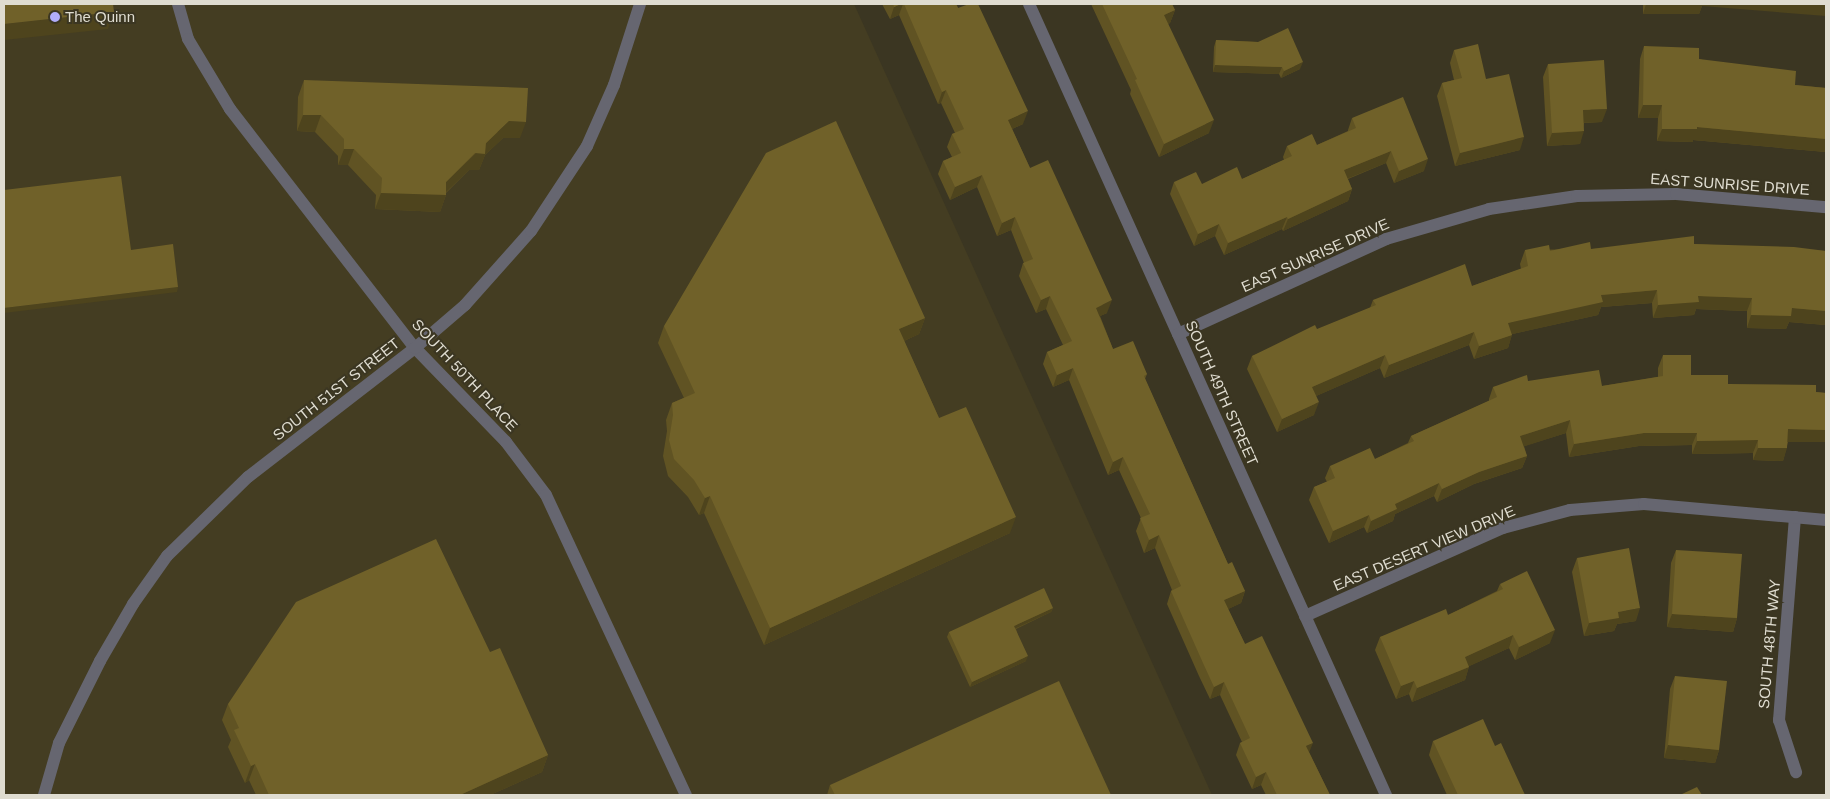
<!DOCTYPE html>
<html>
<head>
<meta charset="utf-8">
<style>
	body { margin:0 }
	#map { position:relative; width:1830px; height:799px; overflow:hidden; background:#3b3622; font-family:Arial,sans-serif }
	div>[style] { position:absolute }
	.built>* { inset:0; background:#443d22 }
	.minor>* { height:12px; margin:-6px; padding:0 6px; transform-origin:6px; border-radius:6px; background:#666670 }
	.wall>* { inset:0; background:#605323 }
	.shaded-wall>* { inset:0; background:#4e441d }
	.building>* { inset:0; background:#706129 }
	.dots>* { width:14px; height:14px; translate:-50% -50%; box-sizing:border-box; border:2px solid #3b3622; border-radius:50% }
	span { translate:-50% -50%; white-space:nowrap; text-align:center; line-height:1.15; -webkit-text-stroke:4px #3b3622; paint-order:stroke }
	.poi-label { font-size:15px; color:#dfdcd0 }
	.left { translate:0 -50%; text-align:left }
	.street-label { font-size:15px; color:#dfdcd0 }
	.frame { position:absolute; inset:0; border:5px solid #dfdcd0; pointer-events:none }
</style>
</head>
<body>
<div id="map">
	<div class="built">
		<i style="clip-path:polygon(4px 4px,854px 4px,1212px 795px,4px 795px)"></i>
	</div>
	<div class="minor">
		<i style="left:178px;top:4px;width:36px;rotate:74deg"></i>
		<i style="left:188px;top:39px;width:82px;rotate:59deg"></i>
		<i style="left:230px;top:109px;width:302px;rotate:52.3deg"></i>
		<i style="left:415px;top:348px;width:131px;rotate:45.9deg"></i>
		<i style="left:506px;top:442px;width:66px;rotate:53deg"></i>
		<i style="left:546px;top:495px;width:331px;rotate:65deg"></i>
		<i style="left:1029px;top:4px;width:868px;rotate:65.71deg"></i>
		<i style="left:1178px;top:334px;width:229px;rotate:-24.5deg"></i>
		<i style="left:1386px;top:239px;width:107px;rotate:-16.2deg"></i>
		<i style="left:1489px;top:209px;width:89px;rotate:-8.4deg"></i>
		<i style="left:1577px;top:196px;width:99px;rotate:-1.2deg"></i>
		<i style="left:1676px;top:194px;width:151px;rotate:5deg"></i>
		<i style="left:1795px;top:517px;width:204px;rotate:94.5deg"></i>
		<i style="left:1779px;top:720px;width:55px;rotate:71.9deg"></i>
		<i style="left:1305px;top:616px;width:217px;rotate:-24deg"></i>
		<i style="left:1503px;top:528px;width:69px;rotate:-15deg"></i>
		<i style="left:1570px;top:510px;width:74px;rotate:-4.6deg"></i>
		<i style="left:1644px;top:504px;width:183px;rotate:5deg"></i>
		<i style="left:44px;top:795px;width:54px;rotate:-73.9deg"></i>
		<i style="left:59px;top:743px;width:92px;rotate:-63.4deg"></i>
		<i style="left:100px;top:661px;width:66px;rotate:-59.9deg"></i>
		<i style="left:133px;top:604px;width:59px;rotate:-54.7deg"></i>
		<i style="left:167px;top:556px;width:113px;rotate:-44.3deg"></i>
		<i style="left:248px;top:477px;width:211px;rotate:-37.7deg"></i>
		<i style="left:415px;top:348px;width:66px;rotate:-40.7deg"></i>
		<i style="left:465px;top:305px;width:99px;rotate:-48.3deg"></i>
		<i style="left:531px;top:231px;width:102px;rotate:-56.6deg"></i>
		<i style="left:587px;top:146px;width:67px;rotate:-66.1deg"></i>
		<i style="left:614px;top:85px;width:85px;rotate:-72.2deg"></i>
	</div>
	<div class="wall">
		<i style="clip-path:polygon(882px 4px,956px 4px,1023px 124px,1012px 129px,1030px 168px,1107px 313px,1100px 316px,1113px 349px,1147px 374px,1145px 379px,1228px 564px,1245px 591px,1241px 603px,1228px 609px,1245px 644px,1309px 752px,1330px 795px,1266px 795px,1261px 785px,1252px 789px,1236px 755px,1240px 743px,1242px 742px,1220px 695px,1210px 699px,1199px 676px,1167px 604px,1171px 591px,1172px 590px,1155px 548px,1144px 553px,1136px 531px,1141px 518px,1119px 470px,1108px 475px,1069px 380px,1053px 387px,1043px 364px,1047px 352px,1063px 345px,1046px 309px,1036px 313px,1019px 276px,1023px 263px,1024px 263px,1011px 230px,997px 236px,977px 187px,950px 200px,938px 174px,943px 161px,952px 157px,947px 147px,952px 134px,955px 133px,941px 103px,938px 104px,899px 15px,890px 19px)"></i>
		<i style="clip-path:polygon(1091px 4px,1172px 4px,1175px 10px,1170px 23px,1168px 24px,1209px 133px,1159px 157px,1130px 94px,1131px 90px)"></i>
		<i style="clip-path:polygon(1643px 4px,1826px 4px,1702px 6px,1699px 14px,1643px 14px)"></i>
		<i style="clip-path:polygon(1216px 40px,1258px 42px,1300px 69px,1281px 78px,1279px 74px,1213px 72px,1214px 47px)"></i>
		<i style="clip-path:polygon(1644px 46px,1699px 59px,1795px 85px,1826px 88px,1826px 152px,1693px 140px,1693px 142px,1657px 141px,1658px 118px,1638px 118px,1640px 59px)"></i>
		<i style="clip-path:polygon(1454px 50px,1486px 79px,1520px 150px,1455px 166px,1437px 96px,1442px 83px,1454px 80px,1450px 63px)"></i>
		<i style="clip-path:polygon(1548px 64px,1602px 122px,1584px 123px,1580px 144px,1547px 146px,1543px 77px)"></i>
		<i style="clip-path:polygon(304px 80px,520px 138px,503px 138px,485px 155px,479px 170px,469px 170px,446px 193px,446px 195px,440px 212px,375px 209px,376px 195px,348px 165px,338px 165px,338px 156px,315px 132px,297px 131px,298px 97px)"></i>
		<i style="clip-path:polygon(1352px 118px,1424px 171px,1394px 183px,1386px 163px,1348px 179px,1352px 189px,1348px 201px,1283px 231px,1282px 229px,1224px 255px,1215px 236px,1194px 246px,1170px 194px,1174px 182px,1202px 184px,1242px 179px,1284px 160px,1283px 157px,1287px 146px,1317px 145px,1348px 131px,1348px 130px)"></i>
		<i style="clip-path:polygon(1694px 244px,1826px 251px,1826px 325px,1789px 322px,1786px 329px,1747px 328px,1747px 311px,1696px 309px,1694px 315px,1653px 318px,1652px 303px,1601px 307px,1598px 315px,1512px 334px,1508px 348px,1474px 359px,1469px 345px,1384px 378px,1380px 368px,1316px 396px,1314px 415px,1277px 432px,1247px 369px,1252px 356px,1370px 308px,1373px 300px,1472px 286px,1521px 269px,1520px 264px,1525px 250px,1591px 249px)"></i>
		<i style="clip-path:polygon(925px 318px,919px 334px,904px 341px,939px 418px,1010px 533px,764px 645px,704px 513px,699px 515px,688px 497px,668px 476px,663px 456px,667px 431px,666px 420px,672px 403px,684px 398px,658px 343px,664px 326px)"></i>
		<i style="clip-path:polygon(1663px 355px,1691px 375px,1728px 384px,1826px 393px,1826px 442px,1788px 442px,1783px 461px,1753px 460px,1753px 453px,1692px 454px,1692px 445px,1639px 446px,1569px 457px,1566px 433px,1524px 446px,1527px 456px,1522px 468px,1474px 484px,1437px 502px,1434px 496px,1395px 514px,1393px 521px,1367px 533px,1364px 527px,1329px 543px,1309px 500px,1314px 487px,1327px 482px,1325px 478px,1330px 466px,1375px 459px,1408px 443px,1411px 436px,1489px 401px,1489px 399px,1493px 387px,1528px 381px,1602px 386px,1658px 377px,1658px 368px)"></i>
		<i style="clip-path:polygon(1676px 550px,1737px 618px,1733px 632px,1667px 627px,1671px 563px)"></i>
		<i style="clip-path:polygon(1577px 558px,1636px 621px,1617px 624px,1614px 631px,1584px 636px,1572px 572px)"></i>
		<i style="clip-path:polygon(1500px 584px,1550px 643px,1515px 660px,1509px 648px,1469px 666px,1465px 680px,1412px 702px,1409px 694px,1396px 699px,1375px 650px,1380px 637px,1448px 615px,1497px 591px)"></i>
		<i style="clip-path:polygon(1053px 608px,1051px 612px,1016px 629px,1026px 661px,970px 687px,947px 637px,949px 632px)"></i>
		<i style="clip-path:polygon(490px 652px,548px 755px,542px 772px,490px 795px,256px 795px,249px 780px,245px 783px,228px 747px,231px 740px,222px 720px,228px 704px)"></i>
		<i style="clip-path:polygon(1675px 676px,1719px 750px,1715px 763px,1664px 758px,1670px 689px)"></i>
		<i style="clip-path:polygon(1433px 741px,1495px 746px,1525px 795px,1447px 795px,1429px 755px)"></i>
		<i style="clip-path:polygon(830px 785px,1111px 795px,827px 795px)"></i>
	</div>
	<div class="shaded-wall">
		<i style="clip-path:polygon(901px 4px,903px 4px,899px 15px,890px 19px,894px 7px)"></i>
		<i style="clip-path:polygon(1646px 4px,1826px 4px,1826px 16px,1702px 6px,1699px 14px,1643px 14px)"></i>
		<i style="clip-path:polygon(1175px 10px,1170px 23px,1159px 28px,1164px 15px)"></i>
		<i style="clip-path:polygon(114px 12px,108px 29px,4px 40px,4px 24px)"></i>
		<i style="clip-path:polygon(1303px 62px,1300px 69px,1281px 78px,1284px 71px)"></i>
		<i style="clip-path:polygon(1215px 65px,1282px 67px,1279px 74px,1213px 72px)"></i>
		<i style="clip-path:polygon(946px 90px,941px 103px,938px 104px,942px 92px)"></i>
		<i style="clip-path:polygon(1643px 105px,1662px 105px,1658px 118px,1638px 118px)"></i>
		<i style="clip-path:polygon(1607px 109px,1602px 122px,1579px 123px,1583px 110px)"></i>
		<i style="clip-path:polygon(1028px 111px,1023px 124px,1003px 133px,1008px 120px)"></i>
		<i style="clip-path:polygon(303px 115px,321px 115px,315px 132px,297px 131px)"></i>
		<i style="clip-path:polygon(1214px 120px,1209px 133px,1159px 157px,1164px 144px)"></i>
		<i style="clip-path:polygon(509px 121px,526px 122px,520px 138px,503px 138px,485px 155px,479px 170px,469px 170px,443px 195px,446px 195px,440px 212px,375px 209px,381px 193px,446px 182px)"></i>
		<i style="clip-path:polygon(1697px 127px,1826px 139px,1826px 152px,1693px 140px,1693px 142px,1657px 141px,1662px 129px)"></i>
		<i style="clip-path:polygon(1584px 131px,1580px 144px,1547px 146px,1552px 133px)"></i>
		<i style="clip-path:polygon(1524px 137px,1520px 150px,1455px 166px,1460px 153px)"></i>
		<i style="clip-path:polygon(344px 149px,354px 149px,348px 165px,338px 165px)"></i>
		<i style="clip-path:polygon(1391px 151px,1386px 163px,1339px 182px,1344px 170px)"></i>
		<i style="clip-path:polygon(1428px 159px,1424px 171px,1394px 183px,1399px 171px)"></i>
		<i style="clip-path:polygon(982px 175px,977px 187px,950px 200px,955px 187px)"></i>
		<i style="clip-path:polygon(1352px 189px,1348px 201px,1283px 231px,1288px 219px)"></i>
		<i style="clip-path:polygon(1015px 217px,1011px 230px,997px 236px,1002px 223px)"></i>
		<i style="clip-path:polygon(1287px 217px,1282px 229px,1224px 255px,1228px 243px)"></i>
		<i style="clip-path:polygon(1219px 224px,1215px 236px,1194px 246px,1198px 234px)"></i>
		<i style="clip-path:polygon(178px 287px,177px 292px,4px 313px,4px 308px)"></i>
		<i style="clip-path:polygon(1657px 290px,1652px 303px,1601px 307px,1598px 315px,1504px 336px,1508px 323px,1601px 295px)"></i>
		<i style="clip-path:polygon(1050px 296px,1046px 309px,1036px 313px,1041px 300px)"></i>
		<i style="clip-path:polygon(1698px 296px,1752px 298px,1747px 311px,1696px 309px,1694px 315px,1653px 318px,1658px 305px)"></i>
		<i style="clip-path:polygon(1112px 300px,1107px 313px,1091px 320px,1096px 308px)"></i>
		<i style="clip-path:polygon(1792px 308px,1826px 311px,1826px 325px,1789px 322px,1786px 329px,1747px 328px,1751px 315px)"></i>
		<i style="clip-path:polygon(925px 318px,919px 334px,893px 346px,899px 329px)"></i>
		<i style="clip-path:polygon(1474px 332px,1469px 345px,1384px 378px,1389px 365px)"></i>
		<i style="clip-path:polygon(1512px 335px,1508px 348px,1474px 359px,1479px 346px)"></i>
		<i style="clip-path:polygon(1385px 355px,1380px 368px,1307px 400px,1312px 387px)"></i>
		<i style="clip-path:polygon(1073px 368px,1069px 380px,1053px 387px,1057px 375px)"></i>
		<i style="clip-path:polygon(1319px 402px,1314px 415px,1277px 432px,1282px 419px)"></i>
		<i style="clip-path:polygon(1570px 420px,1566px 433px,1516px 449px,1520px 436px)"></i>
		<i style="clip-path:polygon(1788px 429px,1826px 430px,1826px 442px,1784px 442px)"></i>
		<i style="clip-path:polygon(1644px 433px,1697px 433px,1692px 445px,1639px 446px,1569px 457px,1574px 444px)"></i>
		<i style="clip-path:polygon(1758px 440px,1753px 453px,1692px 454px,1697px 441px)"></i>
		<i style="clip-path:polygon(1758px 448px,1787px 448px,1783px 461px,1753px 460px)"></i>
		<i style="clip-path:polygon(1527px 456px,1522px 468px,1474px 484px,1437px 502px,1442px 489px,1479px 472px)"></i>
		<i style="clip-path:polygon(1123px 457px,1119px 470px,1108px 475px,1113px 462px)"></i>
		<i style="clip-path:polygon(1439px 483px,1434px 496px,1395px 514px,1393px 521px,1367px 533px,1371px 521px,1395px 504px)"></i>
		<i style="clip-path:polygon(710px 496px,704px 513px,699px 515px,705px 498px)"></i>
		<i style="clip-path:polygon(1369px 515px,1364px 527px,1329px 543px,1333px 531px)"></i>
		<i style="clip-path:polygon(1016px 517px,1010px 533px,764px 645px,770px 628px)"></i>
		<i style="clip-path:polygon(1159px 535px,1155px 548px,1144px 553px,1149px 540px)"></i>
		<i style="clip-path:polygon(1245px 591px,1241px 603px,1220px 613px,1224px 600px)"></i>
		<i style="clip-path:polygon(1053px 608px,1051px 612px,1012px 630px,1014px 626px)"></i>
		<i style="clip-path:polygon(1640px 608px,1636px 621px,1617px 624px,1614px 631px,1584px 636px,1589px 623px,1618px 612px)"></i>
		<i style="clip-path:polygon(1672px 614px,1737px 618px,1733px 632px,1667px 627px)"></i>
		<i style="clip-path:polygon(1555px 630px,1550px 643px,1515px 660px,1519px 647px)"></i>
		<i style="clip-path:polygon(1513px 635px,1509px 648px,1461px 670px,1465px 657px)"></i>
		<i style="clip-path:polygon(1028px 656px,1026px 661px,970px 687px,972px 682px)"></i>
		<i style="clip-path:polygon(1469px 667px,1465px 680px,1412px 702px,1417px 688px)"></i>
		<i style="clip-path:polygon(1414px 681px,1409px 694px,1396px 699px,1401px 686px)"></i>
		<i style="clip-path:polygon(1224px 682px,1220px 695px,1210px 699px,1214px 687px)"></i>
		<i style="clip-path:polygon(1313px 743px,1308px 755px,1306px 746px)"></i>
		<i style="clip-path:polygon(1668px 745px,1719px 750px,1715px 763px,1664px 758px)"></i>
		<i style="clip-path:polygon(548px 755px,542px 772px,490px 795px,460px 795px)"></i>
		<i style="clip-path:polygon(255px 764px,249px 780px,245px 783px,251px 766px)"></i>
		<i style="clip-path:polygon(1266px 772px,1261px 785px,1252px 789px,1256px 777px)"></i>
	</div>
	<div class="building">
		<i style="clip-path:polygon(4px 4px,113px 4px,114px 12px,4px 24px)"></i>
		<i style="clip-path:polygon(893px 4px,901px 4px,894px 7px)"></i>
		<i style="clip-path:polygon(904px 4px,956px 4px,958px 8px,969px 4px,978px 4px,1028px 111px,1008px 120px,1030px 168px,1048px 160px,1112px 300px,1096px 308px,1113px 349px,1133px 341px,1147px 374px,1144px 376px,1228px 564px,1232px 562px,1245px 591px,1224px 600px,1245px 644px,1262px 636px,1313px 743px,1306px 746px,1330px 795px,1277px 795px,1266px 772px,1256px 777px,1240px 743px,1250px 738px,1224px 682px,1214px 687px,1203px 663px,1171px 591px,1181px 586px,1159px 535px,1149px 540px,1140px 518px,1150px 514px,1123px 457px,1113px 462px,1073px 368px,1057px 375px,1047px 352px,1072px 341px,1050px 296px,1041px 300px,1023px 263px,1033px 259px,1015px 217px,1002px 223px,982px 175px,955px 187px,943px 161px,961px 153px,952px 134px,964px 129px,946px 90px,942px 92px)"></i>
		<i style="clip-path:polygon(1102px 4px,1172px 4px,1175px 10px,1164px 15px,1214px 120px,1164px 144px,1135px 80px,1137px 79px)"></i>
		<i style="clip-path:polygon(1288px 28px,1303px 62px,1284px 71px,1282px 67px,1215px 65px,1216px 40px,1258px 42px)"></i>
		<i style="clip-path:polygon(1478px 44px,1486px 79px,1509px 74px,1524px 137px,1460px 153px,1442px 83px,1462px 78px,1454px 50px)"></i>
		<i style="clip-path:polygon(1644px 46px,1699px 48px,1699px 59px,1796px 71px,1795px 85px,1826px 88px,1826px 139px,1697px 127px,1697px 129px,1662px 129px,1662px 105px,1643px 105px)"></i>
		<i style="clip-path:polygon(1604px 60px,1607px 109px,1583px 110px,1584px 131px,1552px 133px,1548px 64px)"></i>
		<i style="clip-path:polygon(304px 80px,528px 88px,526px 122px,509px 121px,486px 143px,485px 154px,475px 153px,446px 182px,446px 195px,381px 193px,382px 178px,354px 149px,344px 149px,344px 139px,321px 115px,303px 115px)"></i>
		<i style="clip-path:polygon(1403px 97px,1428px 159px,1399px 171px,1391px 151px,1344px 170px,1352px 189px,1288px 219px,1287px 217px,1228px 243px,1219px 224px,1198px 234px,1174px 182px,1196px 172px,1202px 184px,1237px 167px,1242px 179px,1292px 156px,1287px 146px,1312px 134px,1317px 145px,1356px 128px,1352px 118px)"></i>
		<i style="clip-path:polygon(836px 121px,925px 318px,899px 329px,939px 418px,966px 407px,1016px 517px,770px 628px,710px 496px,705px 498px,694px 480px,674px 459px,669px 440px,673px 415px,672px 403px,695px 393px,664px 326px,766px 153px)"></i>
		<i style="clip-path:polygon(121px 176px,131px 250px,173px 244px,178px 287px,4px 308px,4px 190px)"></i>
		<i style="clip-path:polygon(1694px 236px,1694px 244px,1794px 247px,1826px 251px,1826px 311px,1792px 308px,1791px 316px,1751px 315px,1752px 298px,1698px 296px,1699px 302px,1658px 305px,1657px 290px,1601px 295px,1603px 302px,1508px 323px,1512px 335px,1479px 346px,1474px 332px,1389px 365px,1385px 355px,1312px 387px,1319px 402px,1282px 419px,1252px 356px,1315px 325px,1317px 329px,1376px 305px,1373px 300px,1465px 264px,1472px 286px,1528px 266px,1525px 250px,1549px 245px,1550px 251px,1590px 242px,1591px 249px)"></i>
		<i style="clip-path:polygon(1663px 355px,1691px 355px,1691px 375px,1728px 375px,1728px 384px,1816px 385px,1816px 392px,1826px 393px,1826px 430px,1788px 429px,1787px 448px,1758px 448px,1758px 440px,1697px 441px,1697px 433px,1644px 433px,1574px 444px,1570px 420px,1520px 436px,1527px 456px,1479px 472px,1442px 489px,1439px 483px,1395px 504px,1397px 509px,1371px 521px,1369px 515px,1333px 531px,1314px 487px,1335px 478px,1330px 466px,1370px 448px,1375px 459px,1414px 441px,1411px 436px,1497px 397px,1493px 387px,1527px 375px,1528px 381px,1599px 370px,1602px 386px,1663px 376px)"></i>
		<i style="clip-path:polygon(436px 539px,490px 652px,500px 648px,548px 755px,460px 795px,269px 795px,255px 764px,251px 766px,234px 730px,239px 728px,228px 704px,296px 602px)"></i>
		<i style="clip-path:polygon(1629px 548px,1640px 608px,1618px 612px,1619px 618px,1589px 623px,1577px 558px)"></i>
		<i style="clip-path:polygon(1676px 550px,1742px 554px,1737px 618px,1672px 614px)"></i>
		<i style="clip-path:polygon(1527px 571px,1555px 630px,1519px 647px,1513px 635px,1465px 657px,1469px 667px,1417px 688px,1414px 681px,1401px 686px,1380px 637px,1446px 609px,1448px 615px,1503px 589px,1500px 584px)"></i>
		<i style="clip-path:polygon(1044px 588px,1053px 608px,1014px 626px,1028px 656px,972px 682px,949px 632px)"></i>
		<i style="clip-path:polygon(1675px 676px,1727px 681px,1719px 750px,1668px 745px)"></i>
		<i style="clip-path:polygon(1059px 681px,1111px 795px,835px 795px,830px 785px)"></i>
		<i style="clip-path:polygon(1483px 719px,1495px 746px,1501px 743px,1525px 795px,1458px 795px,1433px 741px)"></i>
		<i style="clip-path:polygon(1697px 787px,1702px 795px,1680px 795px)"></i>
	</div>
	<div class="dots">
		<i style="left:55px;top:17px;background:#b1adfa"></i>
	</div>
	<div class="poi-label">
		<span class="left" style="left:65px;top:17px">The Quinn</span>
	</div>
	<div class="street-label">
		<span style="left:1730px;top:184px;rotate:4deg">EAST SUNRISE DRIVE</span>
		<span style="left:1315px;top:255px;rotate:-24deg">EAST SUNRISE DRIVE</span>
		<span style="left:465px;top:375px;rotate:47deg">SOUTH 50TH PLACE</span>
		<span style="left:336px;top:389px;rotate:-38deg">SOUTH 51ST STREET</span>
		<span style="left:1222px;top:393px;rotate:66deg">SOUTH 49TH STREET</span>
		<span style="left:1424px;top:548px;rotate:-23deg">EAST DESERT VIEW DRIVE</span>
		<span style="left:1769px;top:644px;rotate:-85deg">SOUTH 48TH WAY</span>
	</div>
	<div class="frame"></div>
</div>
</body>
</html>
